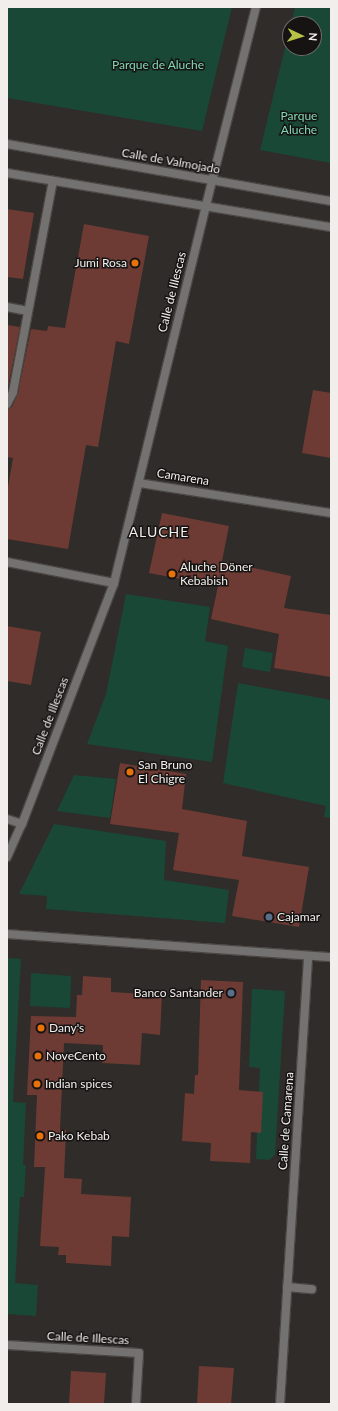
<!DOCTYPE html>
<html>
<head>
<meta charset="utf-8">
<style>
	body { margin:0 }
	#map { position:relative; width:338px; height:1411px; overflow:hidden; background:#302c29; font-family:Lato,sans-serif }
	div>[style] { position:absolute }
	.green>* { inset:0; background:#194836 }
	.building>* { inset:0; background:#6d3b34 }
	.roads { filter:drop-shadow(1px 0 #4b4744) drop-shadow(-1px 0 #4b4744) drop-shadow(0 1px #4b4744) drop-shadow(0 -1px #4b4744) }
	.pedestrian>* { height:8px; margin:-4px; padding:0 4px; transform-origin:4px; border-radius:4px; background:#737270 }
	.minor>* { height:8px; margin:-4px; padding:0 4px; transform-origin:4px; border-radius:4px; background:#737270 }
	.tertiary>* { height:8px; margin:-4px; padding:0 4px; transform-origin:4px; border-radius:4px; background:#737270 }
	.dots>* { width:11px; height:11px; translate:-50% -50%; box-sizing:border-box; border:2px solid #161413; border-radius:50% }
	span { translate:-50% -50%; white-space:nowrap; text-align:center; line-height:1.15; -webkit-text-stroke:3px #161413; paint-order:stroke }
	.park-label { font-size:12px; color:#81d9b3 }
	.street-label { font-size:12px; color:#f1eeec }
	.poi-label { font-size:12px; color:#f1eeec }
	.right { translate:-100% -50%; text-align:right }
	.left { translate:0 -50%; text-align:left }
	.quarter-label { font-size:14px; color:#f1eeec; letter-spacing:1px }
	.frame { position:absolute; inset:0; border:8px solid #f1eeec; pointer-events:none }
	.north { position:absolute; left:282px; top:16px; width:40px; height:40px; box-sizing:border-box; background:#161413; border:1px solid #6e6b6a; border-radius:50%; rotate:94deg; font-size:11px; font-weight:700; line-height:16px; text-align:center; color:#f1eeec }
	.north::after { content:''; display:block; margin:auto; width:14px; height:18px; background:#b8c147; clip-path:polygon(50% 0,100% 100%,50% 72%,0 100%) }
</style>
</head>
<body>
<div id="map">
	<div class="green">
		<i style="clip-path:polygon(7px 7px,232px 7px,202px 131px,7px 98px)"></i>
		<i style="clip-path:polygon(295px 7px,331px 7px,331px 163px,260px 150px,290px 27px,290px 48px,314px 48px,314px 24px,291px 24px)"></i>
		<i style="clip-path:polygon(126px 594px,210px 607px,205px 641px,228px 646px,212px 762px,87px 744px,106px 694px)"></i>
		<i style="clip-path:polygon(245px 648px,273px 653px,270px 672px,242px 667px)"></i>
		<i style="clip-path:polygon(238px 683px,331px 700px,331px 818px,324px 817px,326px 806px,223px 783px)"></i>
		<i style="clip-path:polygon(74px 775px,116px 779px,110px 818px,57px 811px)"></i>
		<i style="clip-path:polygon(54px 824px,166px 841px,164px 880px,229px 890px,225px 923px,46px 909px,47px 896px,19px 894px)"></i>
		<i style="clip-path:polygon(7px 958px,21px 959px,13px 1102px,26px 1103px,23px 1165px,26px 1165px,24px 1197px,20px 1197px,15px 1283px,38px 1285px,36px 1316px,7px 1314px)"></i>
		<i style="clip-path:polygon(31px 973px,71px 976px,70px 1008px,30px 1006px)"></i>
		<i style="clip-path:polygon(252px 989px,285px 991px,275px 1155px,269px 1160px,256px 1159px,260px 1068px,249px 1067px)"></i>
	</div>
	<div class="building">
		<i style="clip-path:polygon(7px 209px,34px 213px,23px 279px,7px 277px)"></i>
		<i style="clip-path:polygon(84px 224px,149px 236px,129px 344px,116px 341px,98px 447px,86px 445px,68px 549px,7px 539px,7px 493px,13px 458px,7px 457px,7px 409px,12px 407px,18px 393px,31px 329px,47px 331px,48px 326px,65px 328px)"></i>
		<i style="clip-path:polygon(7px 325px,20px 327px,7px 392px)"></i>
		<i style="clip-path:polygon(313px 390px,331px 393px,331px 458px,302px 453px)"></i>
		<i style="clip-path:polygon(162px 513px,229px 526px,222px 561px,291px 576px,284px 608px,331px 615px,331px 677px,274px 668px,279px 634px,211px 619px,218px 586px,149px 573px)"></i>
		<i style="clip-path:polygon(7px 626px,41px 632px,31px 685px,7px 681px)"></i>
		<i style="clip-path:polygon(120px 763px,186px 774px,182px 809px,247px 821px,242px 856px,309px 867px,299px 927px,232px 916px,239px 880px,173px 870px,179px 833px,110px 824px)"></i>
		<i style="clip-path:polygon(83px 976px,111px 978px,111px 992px,162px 995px,160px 1035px,142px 1033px,140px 1065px,102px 1063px,103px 1045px,64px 1043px,60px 1129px,66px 1130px,64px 1178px,82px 1179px,81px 1194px,131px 1197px,129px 1237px,112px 1236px,111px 1266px,66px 1263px,66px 1255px,58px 1255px,59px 1247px,40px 1246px,45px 1167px,34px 1167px,37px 1095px,27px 1095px,31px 1016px,76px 1017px,77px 995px,82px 995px)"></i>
		<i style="clip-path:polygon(201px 980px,243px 982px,239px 1090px,263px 1092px,261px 1133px,251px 1132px,250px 1163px,210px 1161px,211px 1143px,182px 1141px,185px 1093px,194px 1094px,195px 1075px,198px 1075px)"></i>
		<i style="clip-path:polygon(199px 1366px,234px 1368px,231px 1404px,197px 1404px)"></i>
		<i style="clip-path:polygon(71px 1371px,106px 1373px,104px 1404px,69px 1404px)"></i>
	</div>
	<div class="roads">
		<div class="pedestrian">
			<i style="left:7px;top:562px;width:109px;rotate:11.1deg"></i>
		</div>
		<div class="minor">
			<i style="left:212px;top:181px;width:179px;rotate:-75.8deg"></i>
			<i style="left:7px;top:307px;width:21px;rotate:11deg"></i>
			<i style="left:7px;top:404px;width:13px;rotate:-63deg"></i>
			<i style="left:13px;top:392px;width:215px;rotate:-79.3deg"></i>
			<i style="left:139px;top:483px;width:194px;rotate:8.9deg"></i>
			<i style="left:7px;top:819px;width:16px;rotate:18deg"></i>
			<i style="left:7px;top:934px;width:325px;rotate:4.1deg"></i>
			<i style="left:287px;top:1287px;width:25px;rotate:5deg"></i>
			<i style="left:7px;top:1345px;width:132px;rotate:3.5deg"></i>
			<i style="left:139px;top:1353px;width:51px;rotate:93.4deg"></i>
			<i style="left:280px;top:1404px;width:449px;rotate:-86.4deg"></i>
		</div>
		<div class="tertiary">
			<i style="left:7px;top:144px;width:329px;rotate:10deg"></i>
			<i style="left:7px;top:173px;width:328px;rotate:9.5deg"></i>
			<i style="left:7px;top:857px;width:36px;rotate:-66deg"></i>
			<i style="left:22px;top:824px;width:258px;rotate:-69.1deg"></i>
			<i style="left:114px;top:583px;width:414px;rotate:-76.3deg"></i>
		</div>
	</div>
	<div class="dots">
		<i style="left:135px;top:263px;background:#e8710a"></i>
		<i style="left:172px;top:574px;background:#e8710a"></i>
		<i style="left:130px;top:772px;background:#e8710a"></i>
		<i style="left:269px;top:917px;background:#5c6f8a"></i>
		<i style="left:231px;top:993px;background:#5c6f8a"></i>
		<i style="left:41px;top:1028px;background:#e8710a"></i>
		<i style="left:38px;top:1056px;background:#e8710a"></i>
		<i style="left:37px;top:1084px;background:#e8710a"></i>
		<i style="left:40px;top:1136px;background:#e8710a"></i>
	</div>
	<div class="park-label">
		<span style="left:158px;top:65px">Parque de Aluche</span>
		<span style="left:299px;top:123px">Parque<br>Aluche</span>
	</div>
	<div class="street-label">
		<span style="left:171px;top:161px;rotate:10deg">Calle de Valmojado</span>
		<span style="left:172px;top:292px;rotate:-76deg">Calle de Illescas</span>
		<span style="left:183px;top:477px;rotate:9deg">Camarena</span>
		<span style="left:50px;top:716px;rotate:-69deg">Calle de Illescas</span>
		<span style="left:286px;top:1121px;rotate:-86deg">Calle de Camarena</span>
		<span style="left:88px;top:1338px;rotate:3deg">Calle de Illescas</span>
	</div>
	<div class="poi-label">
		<span class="right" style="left:127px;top:263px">Jumi Rosa</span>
		<span class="left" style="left:180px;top:574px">Aluche Döner<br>Kebabish</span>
		<span class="left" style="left:138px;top:772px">San Bruno<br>El Chigre</span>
		<span class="left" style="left:277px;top:917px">Cajamar</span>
		<span class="right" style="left:223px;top:993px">Banco Santander</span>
		<span class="left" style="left:49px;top:1028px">Dany's</span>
		<span class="left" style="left:46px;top:1056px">NoveCento</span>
		<span class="left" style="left:45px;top:1084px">Indian spices</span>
		<span class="left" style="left:48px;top:1136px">Pako Kebab</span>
	</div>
	<div class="quarter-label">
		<span style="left:159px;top:532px">ALUCHE</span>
	</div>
	<div class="frame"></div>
	<div class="north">N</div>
</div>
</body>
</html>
